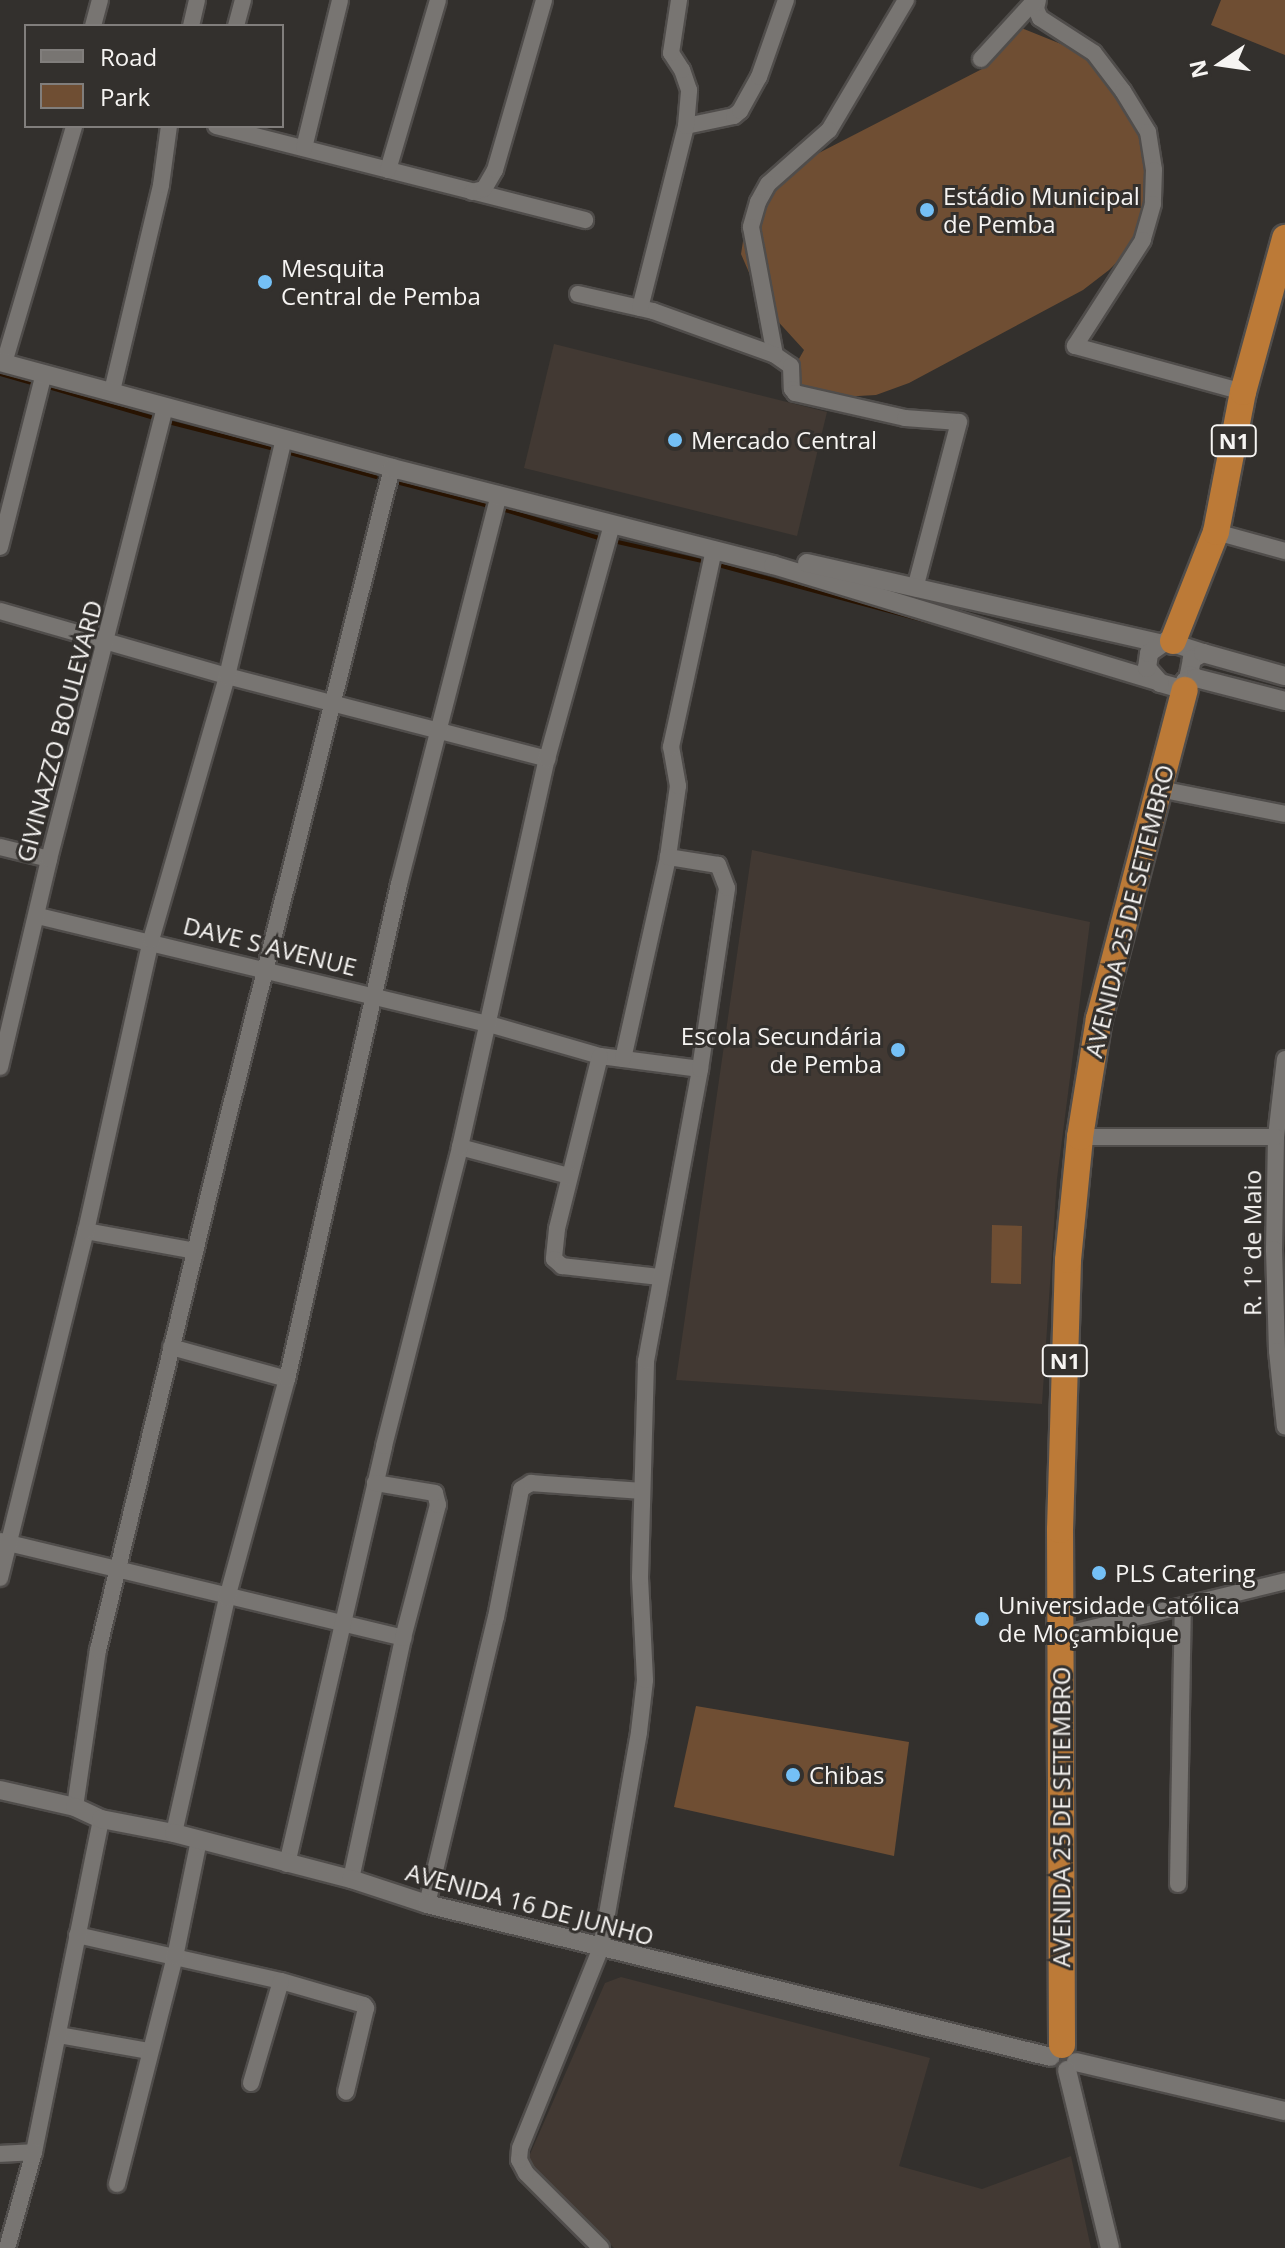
<!DOCTYPE html>
<html>
<head>
<meta charset="utf-8">
<style>
	body { margin:0 }
	#map { position:relative; width:1285px; height:2248px; overflow:hidden; background:#33302d; font-family:"Open Sans",sans-serif }
	div>[style] { position:absolute }
	.built>* { inset:0; background:#423933 }
	.green>* { inset:0; background:#6f4e33 }
	.stream>* { height:4px; margin:-2px; padding:0 2px; transform-origin:2px; border-radius:2px; background:#281301 }
	.roads { filter:drop-shadow(2px 0 #504d4b) drop-shadow(-2px 0 #504d4b) drop-shadow(0 2px #504d4b) drop-shadow(0 -2px #504d4b) }
	.minor>* { height:16px; margin:-8px; padding:0 8px; transform-origin:8px; border-radius:8px; background:#787572 }
	.tertiary>* { height:18px; margin:-9px; padding:0 9px; transform-origin:9px; border-radius:9px; background:#787572 }
	.trunk>* { height:26px; margin:-13px; padding:0 13px; transform-origin:13px; border-radius:13px; background:#bc7a37 }
	.dots>* { width:22px; height:22px; translate:-50% -50%; box-sizing:border-box; border:4px solid #33302d; border-radius:50% }
	span { translate:-50% -50%; white-space:nowrap; text-align:center; line-height:1.15; -webkit-text-stroke:6px #33302d; paint-order:stroke }
	.shield-label span { padding:2px 6px; background:#33302d; border:2px solid; border-radius:6px; -webkit-text-stroke-width:0 }
	.shield-label { font-size:22px; color:#f6f4f2; font-weight:700 }
	.poi-label { font-size:24px; color:#f6f4f2 }
	.left { translate:0 -50%; text-align:left }
	.right { translate:-100% -50%; text-align:right }
	.street-label { font-size:24px; color:#f6f4f2 }
	.legend { position:absolute; left:24px; top:24px; width:260px; height:104px; box-sizing:border-box; background:#33302d; border:2px solid #817e7c; margin:0; padding:10px 14px; list-style:none; font-size:24px; color:#f6f4f2 }
	.legend li { display:flex; align-items:center; gap:16px; height:40px }
	.legend b { width:40px; border:2px solid #817e7c }
	.north { position:absolute; left:1181px; top:24px; width:80px; height:80px; -webkit-text-stroke:6px #33302d; paint-order:stroke; rotate:257deg; font-size:22px; font-weight:700; line-height:32px; text-align:center; color:#f6f4f2 }
	.north::after { content:''; display:block; margin:auto; width:28px; height:36px; background:#f6f4f2; clip-path:polygon(50% 0,100% 100%,50% 72%,0 100%) }
</style>
</head>
<body>
<div id="map">
	<div class="built">
		<i style="clip-path:polygon(554px 344px,827px 412px,797px 536px,524px 468px)"></i>
		<i style="clip-path:polygon(752px 850px,1090px 922px,1057px 1179px,1042px 1404px,676px 1380px)"></i>
		<i style="clip-path:polygon(621px 1977px,930px 2058px,899px 2166px,982px 2189px,1071px 2156px,1091px 2248px,614px 2248px,527px 2161px,605px 1983px)"></i>
	</div>
	<div class="green">
		<i style="clip-path:polygon(1221px 0,1285px 0,1285px 55px,1211px 25px)"></i>
		<i style="clip-path:polygon(1019px 27px,1071px 48px,1092px 63px,1122px 101px,1145px 150px,1147px 180px,1146px 205px,1127px 252px,1109px 270px,1083px 290px,909px 383px,876px 395px,823px 398px,786px 382px,804px 350px,763px 305px,741px 254px,745px 228px,778px 174px,982px 69px)"></i>
		<i style="clip-path:polygon(992px 1225px,1022px 1226px,1021px 1284px,991px 1283px)"></i>
		<i style="clip-path:polygon(696px 1706px,909px 1742px,894px 1856px,674px 1807px)"></i>
	</div>
	<div class="stream">
		<i style="left:0;top:374px;width:37px;rotate:16deg"></i>
		<i style="left:45px;top:386px;width:114px;rotate:16.4deg"></i>
		<i style="left:172px;top:423px;width:105px;rotate:14.3deg"></i>
		<i style="left:290px;top:453px;width:89px;rotate:15.6deg"></i>
		<i style="left:400px;top:483px;width:92px;rotate:14.5deg"></i>
		<i style="left:505px;top:510px;width:98px;rotate:16.6deg"></i>
		<i style="left:613px;top:541px;width:95px;rotate:12.7deg"></i>
		<i style="left:722px;top:566px;width:226px;rotate:15.1deg"></i>
	</div>
	<div class="roads">
		<div class="minor">
			<i style="left:906px;top:0;width:151px;rotate:120.6deg"></i>
			<i style="left:829px;top:130px;width:81px;rotate:138.5deg"></i>
			<i style="left:768px;top:184px;width:21px;rotate:119deg"></i>
			<i style="left:758px;top:202px;width:26px;rotate:106deg"></i>
			<i style="left:751px;top:227px;width:130px;rotate:79.4deg"></i>
			<i style="left:775px;top:355px;width:19px;rotate:35deg"></i>
			<i style="left:791px;top:366px;width:23px;rotate:88deg"></i>
			<i style="left:792px;top:389px;width:5px;rotate:53deg"></i>
			<i style="left:795px;top:393px;width:113px;rotate:12.8deg"></i>
			<i style="left:905px;top:418px;width:54px;rotate:4.2deg"></i>
			<i style="left:959px;top:422px;width:172px;rotate:104.8deg"></i>
			<i style="left:1038px;top:0;width:9px;rotate:103deg"></i>
			<i style="left:1036px;top:9px;width:10px;rotate:66deg"></i>
			<i style="left:1040px;top:18px;width:64px;rotate:32.9deg"></i>
			<i style="left:1094px;top:53px;width:48px;rotate:52.7deg"></i>
			<i style="left:1123px;top:91px;width:48px;rotate:58.6deg"></i>
			<i style="left:1148px;top:132px;width:38px;rotate:81deg"></i>
			<i style="left:1154px;top:170px;width:34px;rotate:92deg"></i>
			<i style="left:1153px;top:204px;width:37px;rotate:106deg"></i>
			<i style="left:1143px;top:240px;width:126px;rotate:122.7deg"></i>
			<i style="left:1075px;top:346px;width:174px;rotate:15.3deg"></i>
			<i style="left:93px;top:26px;width:27px;rotate:-75deg"></i>
			<i style="left:191px;top:26px;width:27px;rotate:-77deg"></i>
			<i style="left:236px;top:26px;width:27px;rotate:-75deg"></i>
			<i style="left:981px;top:59px;width:80px;rotate:-47.5deg"></i>
			<i style="left:216px;top:126px;width:381px;rotate:14.3deg"></i>
			<i style="left:686px;top:126px;width:49px;rotate:-11.8deg"></i>
			<i style="left:734px;top:116px;width:8px;rotate:-40deg"></i>
			<i style="left:740px;top:111px;width:39px;rotate:-61deg"></i>
			<i style="left:759px;top:77px;width:82px;rotate:-70.7deg"></i>
			<i style="left:304px;top:148px;width:152px;rotate:-76.3deg"></i>
			<i style="left:388px;top:170px;width:177px;rotate:-73.6deg"></i>
			<i style="left:472px;top:192px;width:12px;rotate:-14deg"></i>
			<i style="left:484px;top:189px;width:22px;rotate:-60deg"></i>
			<i style="left:495px;top:170px;width:177px;rotate:-73.9deg"></i>
			<i style="left:578px;top:294px;width:77px;rotate:12.8deg"></i>
			<i style="left:653px;top:311px;width:130px;rotate:19.8deg"></i>
			<i style="left:640px;top:308px;width:188px;rotate:-75.8deg"></i>
			<i style="left:686px;top:126px;width:36px;rotate:-85deg"></i>
			<i style="left:689px;top:90px;width:21px;rotate:-109deg"></i>
			<i style="left:682px;top:70px;width:20px;rotate:-123deg"></i>
			<i style="left:671px;top:53px;width:54px;rotate:-81.4deg"></i>
			<i style="left:4px;top:363px;width:247px;rotate:-73.5deg"></i>
			<i style="left:112px;top:391px;width:212px;rotate:-76.6deg"></i>
			<i style="left:161px;top:185px;width:60px;rotate:-82.3deg"></i>
			<i style="left:1216px;top:532px;width:72px;rotate:15.4deg"></i>
			<i style="left:0;top:547px;width:179px;rotate:-75.8deg"></i>
			<i style="left:0;top:611px;width:236px;rotate:16deg"></i>
			<i style="left:227px;top:676px;width:331px;rotate:14.5deg"></i>
			<i style="left:1159px;top:789px;width:128px;rotate:11.2deg"></i>
			<i style="left:0;top:847px;width:50px;rotate:13.8deg"></i>
			<i style="left:38px;top:916px;width:464px;rotate:13.5deg"></i>
			<i style="left:489px;top:1024px;width:116px;rotate:16.1deg"></i>
			<i style="left:600px;top:1056px;width:101px;rotate:7.4deg"></i>
			<i style="left:600px;top:1056px;width:178px;rotate:104deg"></i>
			<i style="left:557px;top:1229px;width:30px;rotate:96deg"></i>
			<i style="left:554px;top:1259px;width:11px;rotate:41deg"></i>
			<i style="left:562px;top:1266px;width:99px;rotate:6.4deg"></i>
			<i style="left:623px;top:1059px;width:207px;rotate:-77.4deg"></i>
			<i style="left:668px;top:857px;width:72px;rotate:-82deg"></i>
			<i style="left:678px;top:786px;width:40px;rotate:-100deg"></i>
			<i style="left:671px;top:747px;width:202px;rotate:-77.7deg"></i>
			<i style="left:1285px;top:1059px;width:79px;rotate:96.6deg"></i>
			<i style="left:1276px;top:1137px;width:112px;rotate:91deg"></i>
			<i style="left:1274px;top:1249px;width:102px;rotate:88.3deg"></i>
			<i style="left:1277px;top:1351px;width:76px;rotate:84deg"></i>
			<i style="left:0;top:1067px;width:214px;rotate:-76.7deg"></i>
			<i style="left:49px;top:859px;width:467px;rotate:-75.6deg"></i>
			<i style="left:1080px;top:1137px;width:196px"></i>
			<i style="left:460px;top:1147px;width:113px;rotate:14.9deg"></i>
			<i style="left:86px;top:1231px;width:111px;rotate:10.4deg"></i>
			<i style="left:171px;top:1347px;width:120px;rotate:15.4deg"></i>
			<i style="left:0;top:1541px;width:415px;rotate:13.5deg"></i>
			<i style="left:0;top:1578px;width:357px;rotate:-76.1deg"></i>
			<i style="left:86px;top:1231px;width:298px;rotate:-77.4deg"></i>
			<i style="left:151px;top:940px;width:275px;rotate:-73.9deg"></i>
			<i style="left:227px;top:676px;width:244px;rotate:-76.5deg"></i>
			<i style="left:1060px;top:1636px;width:232px;rotate:-13.7deg"></i>
			<i style="left:75px;top:1807px;width:159px;rotate:-81.7deg"></i>
			<i style="left:98px;top:1650px;width:516px;rotate:-76.31deg"></i>
			<i style="left:220px;top:1149px;width:702px;rotate:-75.83deg"></i>
			<i style="left:174px;top:1833px;width:241px;rotate:-77.3deg"></i>
			<i style="left:227px;top:1598px;width:227px;rotate:-74.7deg"></i>
			<i style="left:287px;top:1379px;width:508px;rotate:-77.25deg"></i>
			<i style="left:399px;top:884px;width:402px;rotate:-75.6deg"></i>
			<i style="left:287px;top:1864px;width:429px;rotate:-76.9deg"></i>
			<i style="left:384px;top:1446px;width:309px;rotate:-75.7deg"></i>
			<i style="left:460px;top:1147px;width:398px;rotate:-77.4deg"></i>
			<i style="left:547px;top:759px;width:243px;rotate:-74.5deg"></i>
			<i style="left:351px;top:1879px;width:247px;rotate:-77.8deg"></i>
			<i style="left:403px;top:1638px;width:138px;rotate:-75.3deg"></i>
			<i style="left:438px;top:1505px;width:12px;rotate:-104deg"></i>
			<i style="left:435px;top:1493px;width:61px;rotate:-170.5deg"></i>
			<i style="left:1178px;top:1884px;width:277px;rotate:-89deg"></i>
			<i style="left:427px;top:1904px;width:295px;rotate:-76.5deg"></i>
			<i style="left:496px;top:1617px;width:130px;rotate:-78.9deg"></i>
			<i style="left:521px;top:1489px;width:12px;rotate:-31deg"></i>
			<i style="left:531px;top:1483px;width:111px;rotate:4.1deg"></i>
			<i style="left:77px;top:1935px;width:209px;rotate:12.7deg"></i>
			<i style="left:281px;top:1981px;width:86px;rotate:16.1deg"></i>
			<i style="left:364px;top:2005px;width:4px;rotate:56deg"></i>
			<i style="left:366px;top:2008px;width:86px;rotate:103.4deg"></i>
			<i style="left:59px;top:2035px;width:91px;rotate:10.1deg"></i>
			<i style="left:251px;top:2083px;width:106px;rotate:-73.6deg"></i>
			<i style="left:0;top:2154px;width:34px;rotate:-3deg"></i>
			<i style="left:34px;top:2152px;width:340px;rotate:-78.6deg"></i>
			<i style="left:117px;top:2184px;width:234px;rotate:-75.7deg"></i>
			<i style="left:175px;top:1957px;width:119px;rotate:-78.4deg"></i>
			<i style="left:7px;top:2248px;width:100px;rotate:-74.3deg"></i>
			<i style="left:601px;top:2248px;width:106px;rotate:-135deg"></i>
			<i style="left:526px;top:2173px;width:15px;rotate:-118deg"></i>
			<i style="left:519px;top:2160px;width:12px;rotate:-85deg"></i>
			<i style="left:520px;top:2148px;width:216px;rotate:-68deg"></i>
			<i style="left:601px;top:1948px;width:219px;rotate:-80deg"></i>
			<i style="left:639px;top:1732px;width:52px;rotate:-83.4deg"></i>
			<i style="left:645px;top:1680px;width:103px;rotate:-92.8deg"></i>
			<i style="left:640px;top:1577px;width:216px;rotate:-88.4deg"></i>
			<i style="left:646px;top:1361px;width:297px;rotate:-79.5deg"></i>
			<i style="left:700px;top:1069px;width:183px;rotate:-81.5deg"></i>
			<i style="left:727px;top:888px;width:25px;rotate:-111deg"></i>
			<i style="left:718px;top:865px;width:51px;rotate:-170.9deg"></i>
		</div>
		<div class="tertiary">
			<i style="left:0;top:362px;width:406px;rotate:15.1deg"></i>
			<i style="left:392px;top:468px;width:393px;rotate:14.3deg"></i>
			<i style="left:773px;top:565px;width:399px;rotate:16.8deg"></i>
			<i style="left:807px;top:563px;width:361px;rotate:12.8deg"></i>
			<i style="left:1166px;top:641px;width:39px;rotate:18deg"></i>
			<i style="left:1203px;top:653px;width:13px;rotate:151deg"></i>
			<i style="left:1192px;top:659px;width:16px;rotate:101deg"></i>
			<i style="left:1189px;top:675px;width:8px;rotate:23deg"></i>
			<i style="left:1196px;top:678px;width:11px;rotate:165deg"></i>
			<i style="left:1185px;top:681px;width:9px;rotate:90deg"></i>
			<i style="left:1185px;top:690px;width:26px;rotate:-164deg"></i>
			<i style="left:1160px;top:683px;width:20px;rotate:-131deg"></i>
			<i style="left:1147px;top:668px;width:15px;rotate:-82deg"></i>
			<i style="left:1149px;top:653px;width:21px;rotate:-35deg"></i>
			<i style="left:1203px;top:653px;width:85px;rotate:15.7deg"></i>
			<i style="left:1196px;top:678px;width:92px;rotate:14.5deg"></i>
			<i style="left:0;top:1790px;width:77px;rotate:12.8deg"></i>
			<i style="left:75px;top:1807px;width:29px;rotate:25deg"></i>
			<i style="left:101px;top:1819px;width:74px;rotate:10.9deg"></i>
			<i style="left:174px;top:1833px;width:183px;rotate:14.6deg"></i>
			<i style="left:351px;top:1879px;width:80px;rotate:18.2deg"></i>
			<i style="left:427px;top:1904px;width:642px;rotate:13.78deg"></i>
			<i style="left:1076px;top:2062px;width:215px;rotate:13.2deg"></i>
			<i style="left:1067px;top:2070px;width:183px;rotate:76.4deg"></i>
		</div>
		<div class="trunk">
			<i style="left:1173px;top:641px;width:117px;rotate:-68.5deg"></i>
			<i style="left:1216px;top:532px;width:143px;rotate:-79.1deg"></i>
			<i style="left:1243px;top:392px;width:160px;rotate:-74.7deg"></i>
			<i style="left:1062px;top:2045px;width:515px;rotate:-90.22deg"></i>
			<i style="left:1060px;top:1530px;width:270px;rotate:-88.3deg"></i>
			<i style="left:1068px;top:1260px;width:124px;rotate:-84.4deg"></i>
			<i style="left:1080px;top:1137px;width:120px;rotate:-80.9deg"></i>
			<i style="left:1099px;top:1019px;width:340px;rotate:-75.4deg"></i>
		</div>
	</div>
	<div class="dots">
		<i style="left:927px;top:210px;background:#74c0f6"></i>
		<i style="left:265px;top:282px;background:#74c0f6"></i>
		<i style="left:675px;top:440px;background:#74c0f6"></i>
		<i style="left:898px;top:1050px;background:#74c0f6"></i>
		<i style="left:1099px;top:1573px;background:#74c0f6"></i>
		<i style="left:982px;top:1619px;background:#74c0f6"></i>
		<i style="left:793px;top:1775px;background:#74c0f6"></i>
	</div>
	<div class="shield-label">
		<span style="left:1234px;top:441px">N1</span>
		<span style="left:1065px;top:1361px">N1</span>
	</div>
	<div class="poi-label">
		<span class="left" style="left:943px;top:210px">Estádio Municipal<br>de Pemba</span>
		<span class="left" style="left:281px;top:282px">Mesquita<br>Central de Pemba</span>
		<span class="left" style="left:691px;top:440px">Mercado Central</span>
		<span class="right" style="left:882px;top:1050px">Escola Secundária<br>de Pemba</span>
		<span class="left" style="left:1115px;top:1573px">PLS Catering</span>
		<span class="left" style="left:998px;top:1619px">Universidade Católica<br>de Moçambique</span>
		<span class="left" style="left:809px;top:1775px">Chibas</span>
	</div>
	<div class="street-label">
		<span style="left:59px;top:731px;rotate:-75deg">GIVINAZZO BOULEVARD</span>
		<span style="left:1129px;top:911px;rotate:-76deg">AVENIDA 25 DE SETEMBRO</span>
		<span style="left:270px;top:946px;rotate:14deg">DAVE S AVENUE</span>
		<span style="left:1252px;top:1243px;rotate:-90deg">R. 1º de Maio</span>
		<span style="left:1061px;top:1817px;rotate:-90deg">AVENIDA 25 DE SETEMBRO</span>
		<span style="left:530px;top:1904px;rotate:15deg">AVENIDA 16 DE JUNHO</span>
	</div>
	<ul class="legend">
	<li><b style="height:10px;background:#787572"></b>Road</li>
	<li><b style="height:22px;background:#6f4e33"></b>Park</li>
	</ul>
	<div class="north">N</div>
</div>
</body>
</html>
